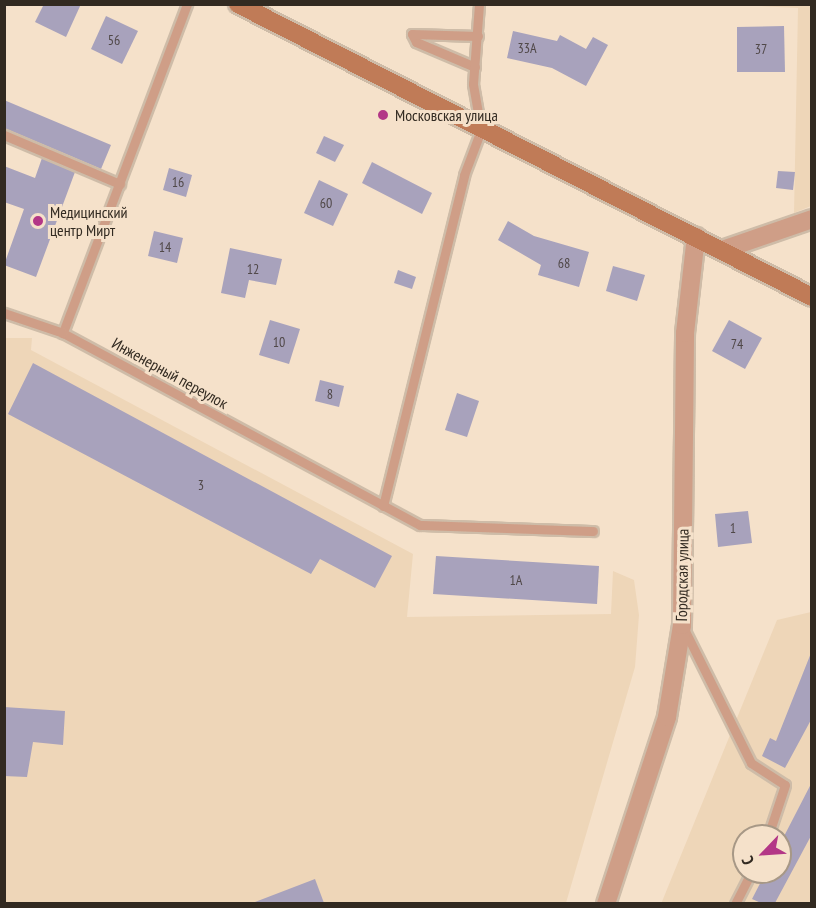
<!DOCTYPE html>
<html>
<head>
<meta charset="utf-8">
<style>
	body { margin:0 }
	#map { position:relative; width:816px; height:908px; overflow:hidden; background:#f5e1ca; font-family:"PT Sans Narrow",sans-serif }
	div>[style] { position:absolute }
	.built>* { inset:0; background:#eed6b8 }
	.building>* { inset:0; background:#a8a2bc }
	.roads { filter:drop-shadow(2px 0 #cebca8) drop-shadow(-2px 0 #cebca8) drop-shadow(0 2px #cebca8) drop-shadow(0 -2px #cebca8) }
	.service>* { height:9px; margin:-4.5px; padding:0 4.5px; transform-origin:4.5px; border-radius:4.5px; background:#cf9e87 }
	.minor>* { height:18px; margin:-9px; padding:0 9px; transform-origin:9px; border-radius:9px; background:#cf9e87 }
	.tertiary>* { height:18px; margin:-9px; padding:0 9px; transform-origin:9px; border-radius:9px; background:#cf9e87 }
	.secondary>* { height:18px; margin:-9px; padding:0 9px; transform-origin:9px; border-radius:9px; background:#c07b57 }
	.dots>* { width:16px; height:16px; translate:-50% -50%; box-sizing:border-box; border:3px solid #f5e1ca; border-radius:50% }
	span { translate:-50% -50%; white-space:nowrap; text-align:center; line-height:1.15; -webkit-text-stroke:6px #f5e1ca; paint-order:stroke }
	.number-label { font-size:14px; color:#504848 }
	.number-label span { -webkit-text-stroke-width:0 }
	.poi-label { font-size:16px; color:#322a21 }
	.left { translate:0 -50%; text-align:left }
	.street-label { font-size:16px; color:#322a21 }
	.frame { position:absolute; inset:0; border:6px solid #322a21; pointer-events:none }
	.north { position:absolute; left:732px; top:824px; width:60px; height:60px; box-sizing:border-box; background:#f5e1ca; border:2px solid #a79886; border-radius:50%; rotate:245deg; font-size:16px; font-weight:700; line-height:24px; text-align:center; color:#322a21 }
	.north::after { content:''; display:block; margin:auto; width:21px; height:27px; background:#b33787; clip-path:polygon(50% 0,100% 100%,50% 72%,0 100%) }
</style>
</head>
<body>
<div id="map">
	<div class="built">
		<i style="clip-path:polygon(738px 5px,811px 5px,811px 206px,794px 213px,798px 8px)"></i>
		<i style="clip-path:polygon(5px 338px,32px 338px,31px 350px,413px 554px,407px 617px,611px 614px,613px 571px,634px 580px,639px 615px,635px 667px,566px 903px,5px 904px)"></i>
		<i style="clip-path:polygon(evenodd,811px 612px,811px 903px,661px 904px,777px 620px,811px 612px,744px 836px,780px 836px,780px 872px,744px 872px,744px 836px)"></i>
	</div>
	<div class="building">
		<i style="clip-path:polygon(44px 4px,81px 4px,66px 37px,35px 22px)"></i>
		<i style="clip-path:polygon(106px 16px,138px 31px,122px 64px,91px 49px)"></i>
		<i style="clip-path:polygon(784px 26px,785px 72px,737px 72px,737px 27px)"></i>
		<i style="clip-path:polygon(513px 31px,557px 41px,560px 35px,586px 49px,593px 37px,608px 45px,586px 86px,552px 68px,507px 58px)"></i>
		<i style="clip-path:polygon(4px 100px,111px 145px,101px 169px,4px 128px)"></i>
		<i style="clip-path:polygon(324px 136px,344px 145px,335px 162px,316px 153px)"></i>
		<i style="clip-path:polygon(42px 158px,75px 172px,36px 277px,4px 265px,24px 209px,4px 202px,4px 166px,35px 178px)"></i>
		<i style="clip-path:polygon(372px 162px,432px 193px,422px 214px,362px 183px)"></i>
		<i style="clip-path:polygon(169px 168px,192px 175px,186px 197px,163px 190px)"></i>
		<i style="clip-path:polygon(778px 171px,795px 172px,793px 190px,776px 188px)"></i>
		<i style="clip-path:polygon(319px 180px,348px 194px,333px 226px,304px 213px)"></i>
		<i style="clip-path:polygon(508px 221px,534px 236px,589px 252px,579px 287px,538px 275px,541px 265px,498px 240px)"></i>
		<i style="clip-path:polygon(154px 231px,183px 238px,177px 263px,148px 256px)"></i>
		<i style="clip-path:polygon(230px 248px,282px 259px,276px 285px,249px 280px,245px 298px,221px 293px)"></i>
		<i style="clip-path:polygon(613px 266px,645px 275px,637px 301px,606px 291px)"></i>
		<i style="clip-path:polygon(398px 270px,416px 277px,412px 289px,394px 283px)"></i>
		<i style="clip-path:polygon(270px 320px,300px 329px,289px 364px,259px 355px)"></i>
		<i style="clip-path:polygon(729px 320px,762px 338px,745px 369px,712px 351px)"></i>
		<i style="clip-path:polygon(33px 363px,392px 556px,375px 588px,320px 559px,311px 574px,8px 414px)"></i>
		<i style="clip-path:polygon(320px 380px,344px 386px,339px 407px,315px 401px)"></i>
		<i style="clip-path:polygon(457px 393px,479px 401px,467px 437px,445px 430px)"></i>
		<i style="clip-path:polygon(748px 511px,752px 543px,718px 547px,715px 514px)"></i>
		<i style="clip-path:polygon(436px 556px,599px 566px,597px 604px,433px 594px)"></i>
		<i style="clip-path:polygon(811px 653px,812px 718px,785px 768px,762px 756px,770px 738px,776px 741px)"></i>
		<i style="clip-path:polygon(4px 707px,65px 711px,63px 745px,33px 742px,27px 777px,4px 776px)"></i>
		<i style="clip-path:polygon(812px 782px,812px 834px,775px 903px,761px 903px,752px 899px,766px 872px,780px 872px,780px 844px)"></i>
		<i style="clip-path:polygon(315px 879px,324px 903px,255px 903px,255px 902px)"></i>
	</div>
	<div class="roads">
		<div class="service">
			<i style="left:187px;top:4px;width:352px;rotate:110.7deg"></i>
			<i style="left:63px;top:333px;width:405px;rotate:28.3deg"></i>
			<i style="left:420px;top:525px;width:173px;rotate:2deg"></i>
			<i style="left:475px;top:67px;width:64px;rotate:-157deg"></i>
			<i style="left:416px;top:42px;width:9px;rotate:-117deg"></i>
			<i style="left:412px;top:34px;width:66px;rotate:1.7deg"></i>
			<i style="left:4px;top:135px;width:126px;rotate:22.9deg"></i>
			<i style="left:4px;top:313px;width:62px;rotate:18.7deg"></i>
			<i style="left:383px;top:506px;width:341px;rotate:-76.2deg"></i>
			<i style="left:464px;top:175px;width:48px;rotate:-69.3deg"></i>
			<i style="left:481px;top:130px;width:47px;rotate:-99.9deg"></i>
			<i style="left:473px;top:84px;width:80px;rotate:-85.7deg"></i>
			<i style="left:683px;top:627px;width:152px;rotate:63.4deg"></i>
			<i style="left:751px;top:763px;width:40px;rotate:32.9deg"></i>
			<i style="left:785px;top:785px;width:54px;rotate:108.4deg"></i>
			<i style="left:735px;top:904px;width:36px;rotate:-63deg"></i>
		</div>
		<div class="minor">
			<i style="left:722px;top:250px;width:95px;rotate:-19deg"></i>
		</div>
		<div class="tertiary">
			<i style="left:606px;top:904px;width:197px;rotate:-71.9deg"></i>
			<i style="left:667px;top:717px;width:93px;rotate:-80.7deg"></i>
			<i style="left:682px;top:625px;width:292px;rotate:-89.4deg"></i>
			<i style="left:685px;top:333px;width:97px;rotate:-83.5deg"></i>
		</div>
		<div class="secondary">
			<i style="left:238px;top:4px;width:644px;rotate:27.04deg"></i>
		</div>
	</div>
	<div class="dots">
		<i style="left:383px;top:115px;background:#b33787"></i>
		<i style="left:38px;top:221px;background:#b33787"></i>
	</div>
	<div class="number-label">
		<span style="left:114px;top:40px">56</span>
		<span style="left:527px;top:48px">33А</span>
		<span style="left:761px;top:49px">37</span>
		<span style="left:178px;top:182px">16</span>
		<span style="left:326px;top:203px">60</span>
		<span style="left:165px;top:247px">14</span>
		<span style="left:564px;top:263px">68</span>
		<span style="left:253px;top:269px">12</span>
		<span style="left:279px;top:342px">10</span>
		<span style="left:737px;top:344px">74</span>
		<span style="left:330px;top:394px">8</span>
		<span style="left:201px;top:485px">3</span>
		<span style="left:733px;top:528px">1</span>
		<span style="left:516px;top:580px">1А</span>
	</div>
	<div class="poi-label">
		<span class="left" style="left:395px;top:115px">Московская улица</span>
		<span class="left" style="left:50px;top:221px">Медицинский<br>центр Мирт</span>
	</div>
	<div class="street-label">
		<span style="left:170px;top:373px;rotate:29deg">Инженерный переулок</span>
		<span style="left:682px;top:575px;rotate:-89deg">Городская улица</span>
	</div>
	<div class="frame"></div>
	<div class="north">С</div>
</div>
</body>
</html>
